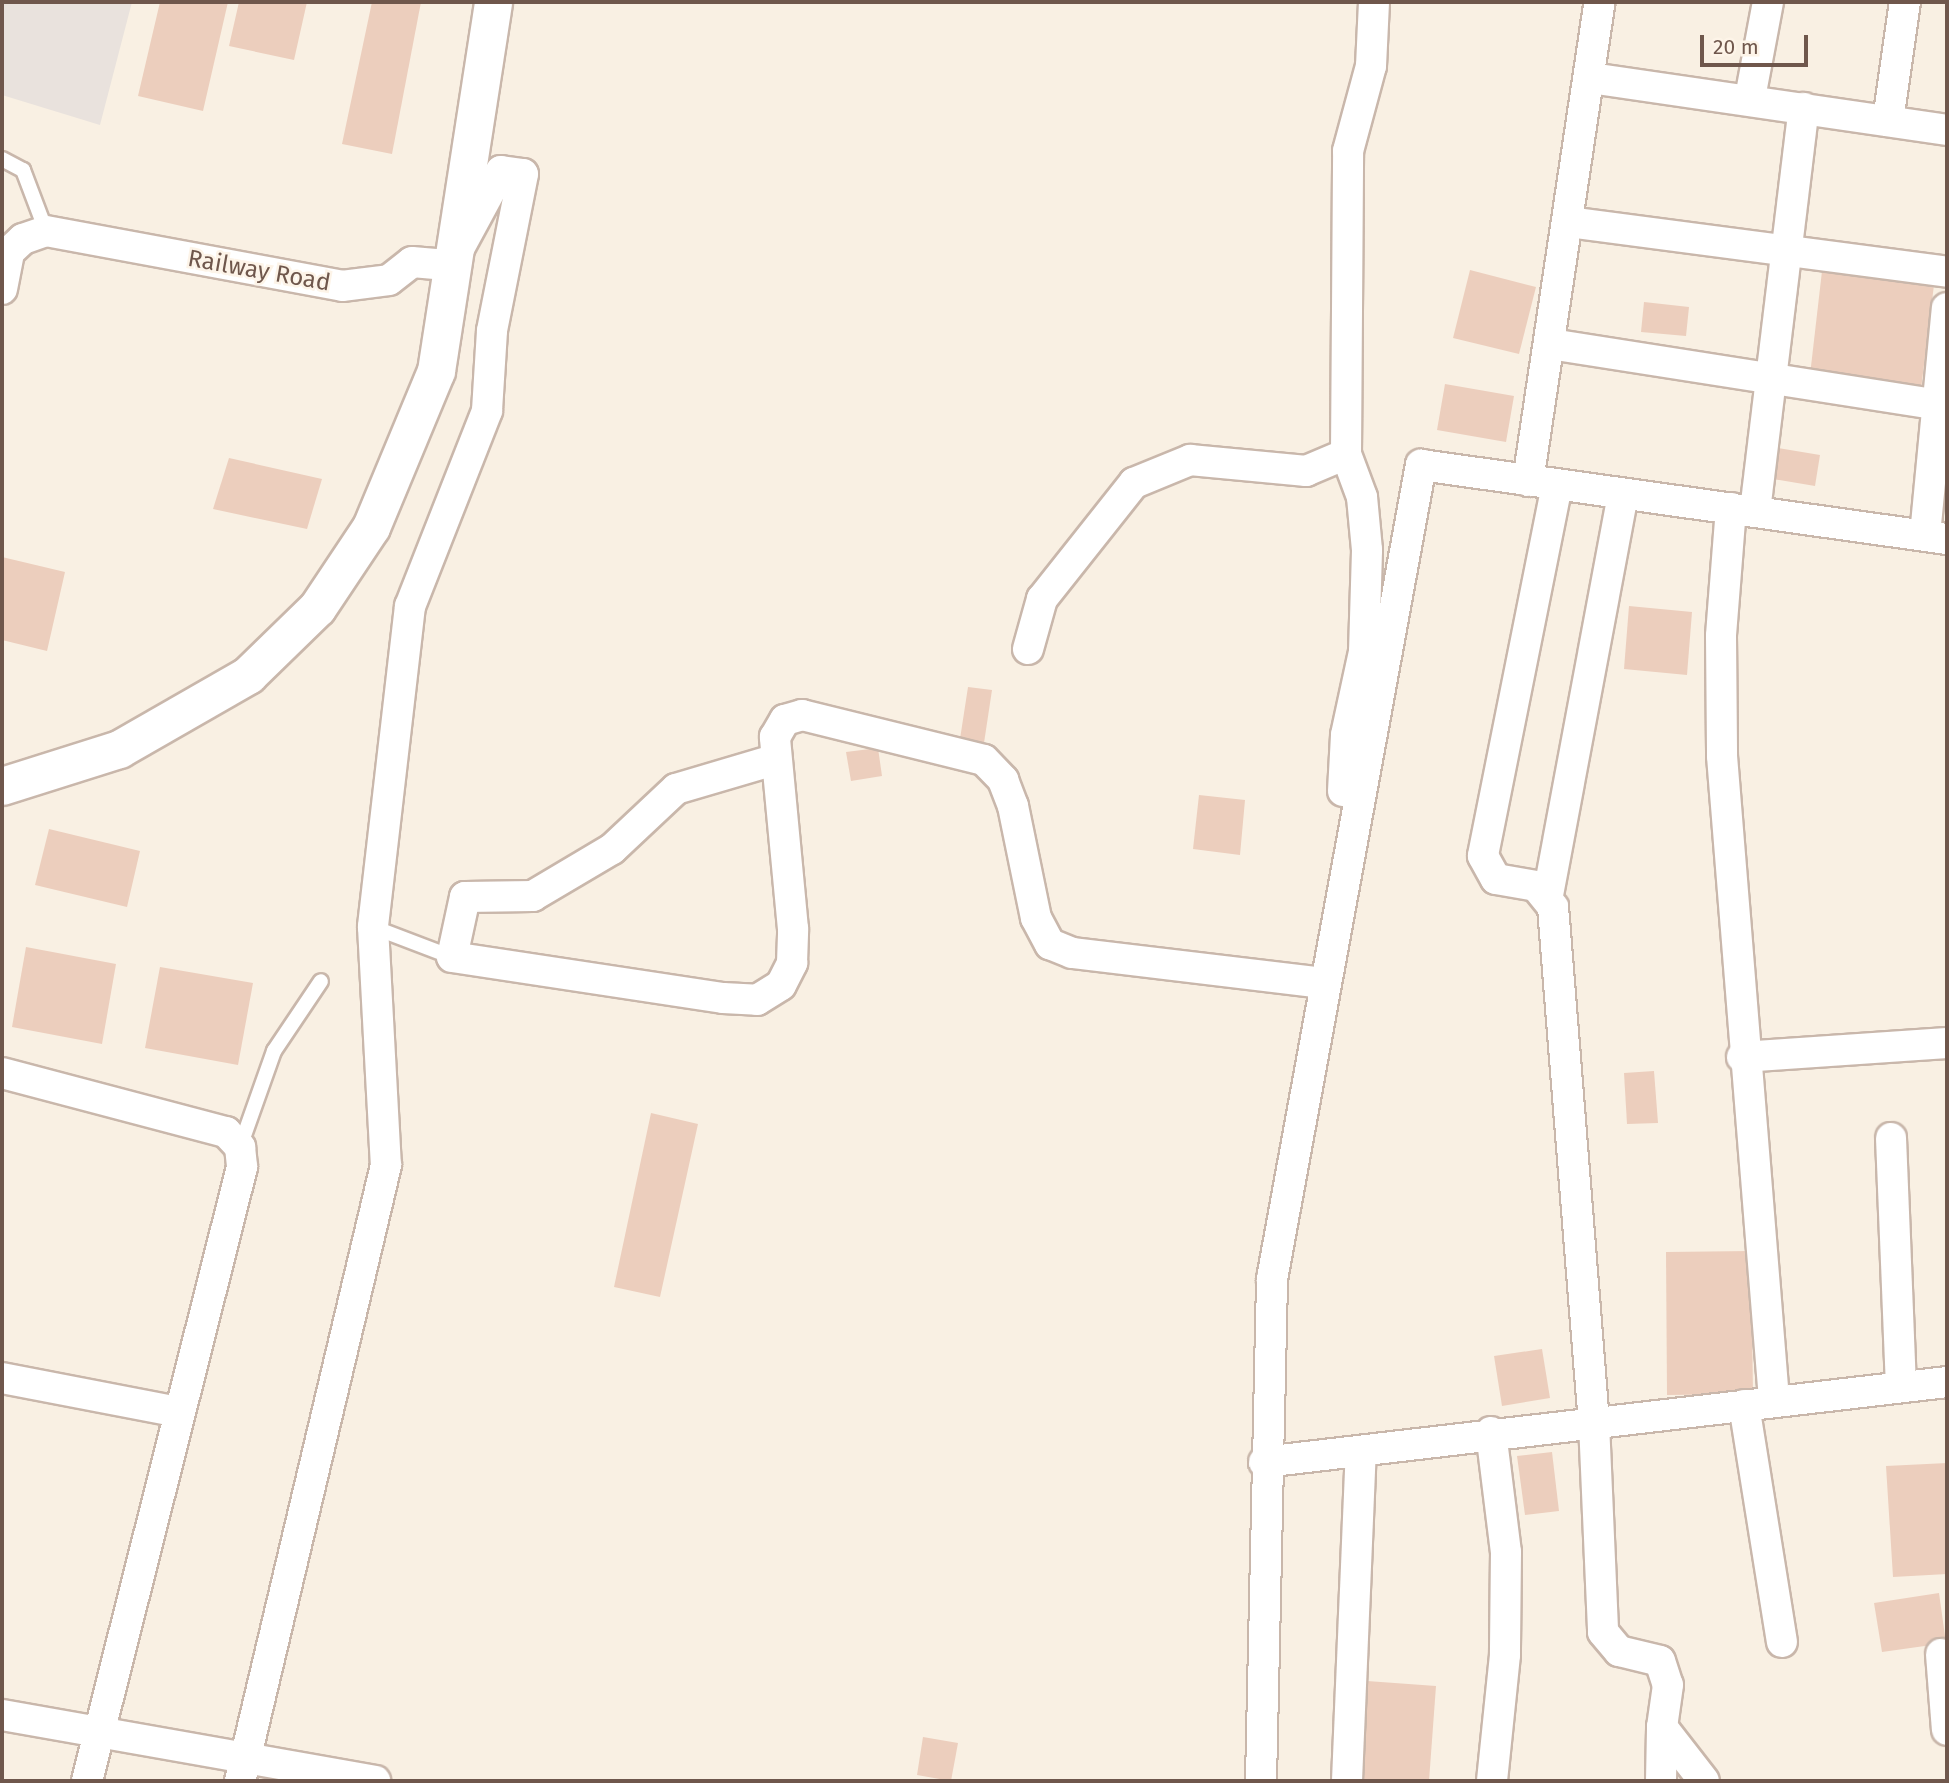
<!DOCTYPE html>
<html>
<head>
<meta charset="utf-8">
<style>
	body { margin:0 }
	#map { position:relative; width:1949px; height:1783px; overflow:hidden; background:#f9f0e3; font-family:"Fira Sans",sans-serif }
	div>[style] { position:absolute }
	.industrial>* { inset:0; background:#e9e2dd }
	.building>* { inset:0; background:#eccebd }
	.roads { filter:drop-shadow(2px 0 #c9b7ab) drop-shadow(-2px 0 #c9b7ab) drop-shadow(0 2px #c9b7ab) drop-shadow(0 -2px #c9b7ab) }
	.service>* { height:14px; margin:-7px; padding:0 7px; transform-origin:7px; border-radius:7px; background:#fff }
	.minor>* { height:30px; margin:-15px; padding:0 15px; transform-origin:15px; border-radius:15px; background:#fff }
	.tertiary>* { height:37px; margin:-18.5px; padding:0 18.5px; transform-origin:18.5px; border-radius:18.5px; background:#fff }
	span { translate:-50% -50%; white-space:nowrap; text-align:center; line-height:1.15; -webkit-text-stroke:5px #fdf4e8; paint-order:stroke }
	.street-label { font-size:24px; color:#6f574c }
	.frame { position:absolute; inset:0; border:4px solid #6f574c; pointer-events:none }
	.scale { position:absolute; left:1700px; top:35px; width:108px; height:32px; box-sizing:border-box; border:4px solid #6f574c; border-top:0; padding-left:9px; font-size:21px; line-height:24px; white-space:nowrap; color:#6f574c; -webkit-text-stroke:5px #fdf4e8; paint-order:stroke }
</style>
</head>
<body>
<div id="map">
	<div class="industrial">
		<i style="clip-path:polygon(2px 2px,132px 2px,100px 125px,2px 95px)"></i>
	</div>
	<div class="building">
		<i style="clip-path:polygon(160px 2px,228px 2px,203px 111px,138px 96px)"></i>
		<i style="clip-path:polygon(239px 2px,307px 2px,294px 60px,229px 46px)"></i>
		<i style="clip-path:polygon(372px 2px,421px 2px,392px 154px,342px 144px)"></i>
		<i style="clip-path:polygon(1470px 270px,1536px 287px,1519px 354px,1453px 338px)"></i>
		<i style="clip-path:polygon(1822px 271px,1934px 285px,1921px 389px,1810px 375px)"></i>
		<i style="clip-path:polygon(1644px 302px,1689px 307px,1686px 336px,1641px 332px)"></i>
		<i style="clip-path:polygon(1445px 384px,1514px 396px,1506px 442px,1437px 430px)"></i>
		<i style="clip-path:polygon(1778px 448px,1820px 455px,1815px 486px,1773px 479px)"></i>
		<i style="clip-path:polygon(229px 458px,322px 479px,307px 529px,213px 509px)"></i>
		<i style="clip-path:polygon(2px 557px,65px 572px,47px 651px,2px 640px)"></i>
		<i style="clip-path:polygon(1629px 606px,1692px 612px,1687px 675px,1624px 669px)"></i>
		<i style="clip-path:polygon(968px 687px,992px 690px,984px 743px,960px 739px)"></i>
		<i style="clip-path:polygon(878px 748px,882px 776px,851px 781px,846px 752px)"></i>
		<i style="clip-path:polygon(1199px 795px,1245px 800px,1240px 855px,1193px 849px)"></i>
		<i style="clip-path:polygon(49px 829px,140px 851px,127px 907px,35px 885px)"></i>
		<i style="clip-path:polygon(26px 947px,116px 964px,102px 1044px,12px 1027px)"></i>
		<i style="clip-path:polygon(160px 967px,253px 983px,238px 1065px,145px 1048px)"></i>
		<i style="clip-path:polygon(1654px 1071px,1658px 1123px,1627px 1124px,1624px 1073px)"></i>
		<i style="clip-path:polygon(651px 1113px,698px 1124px,660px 1297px,614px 1287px)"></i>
		<i style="clip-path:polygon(1751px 1251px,1753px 1394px,1667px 1395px,1666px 1252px)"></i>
		<i style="clip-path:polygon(1542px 1349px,1550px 1398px,1502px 1406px,1494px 1356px)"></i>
		<i style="clip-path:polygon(1552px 1452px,1559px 1511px,1525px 1515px,1517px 1456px)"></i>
		<i style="clip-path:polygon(1947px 1463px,1947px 1574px,1893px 1577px,1886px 1466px)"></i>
		<i style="clip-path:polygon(1939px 1593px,1946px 1643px,1882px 1652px,1874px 1603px)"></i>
		<i style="clip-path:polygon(1367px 1681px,1436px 1686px,1429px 1781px,1360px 1781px)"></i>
		<i style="clip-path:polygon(923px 1737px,958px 1743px,951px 1781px,917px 1775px)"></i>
	</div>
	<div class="roads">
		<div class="service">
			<i style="left:2px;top:159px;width:24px;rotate:28deg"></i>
			<i style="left:23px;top:170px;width:65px;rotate:69.3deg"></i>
			<i style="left:373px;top:927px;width:85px;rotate:20.8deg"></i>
			<i style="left:240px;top:1147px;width:102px;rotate:-70.5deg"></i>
			<i style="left:274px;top:1051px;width:84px;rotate:-56.1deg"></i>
		</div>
		<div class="minor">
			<i style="left:1591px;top:78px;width:360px;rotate:8.3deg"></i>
			<i style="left:1750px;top:98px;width:98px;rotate:-79.4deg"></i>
			<i style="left:1888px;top:121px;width:120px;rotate:-81.9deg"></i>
			<i style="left:1569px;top:222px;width:381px;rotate:7.5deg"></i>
			<i style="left:2px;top:289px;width:38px;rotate:-79deg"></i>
			<i style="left:9px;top:252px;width:19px;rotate:-43deg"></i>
			<i style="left:23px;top:239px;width:24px;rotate:-19deg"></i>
			<i style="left:46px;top:231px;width:301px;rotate:10.5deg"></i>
			<i style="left:342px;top:286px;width:47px;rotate:-7.3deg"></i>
			<i style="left:389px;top:280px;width:29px;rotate:-38deg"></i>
			<i style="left:412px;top:262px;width:38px;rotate:5deg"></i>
			<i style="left:450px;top:265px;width:107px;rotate:-61.5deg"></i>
			<i style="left:501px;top:171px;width:22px;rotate:8deg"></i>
			<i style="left:523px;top:174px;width:160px;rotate:101.2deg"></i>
			<i style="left:492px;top:331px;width:80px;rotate:93.6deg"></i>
			<i style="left:487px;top:411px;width:210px;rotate:111.5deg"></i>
			<i style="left:410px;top:606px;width:323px;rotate:96.6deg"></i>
			<i style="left:373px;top:927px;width:238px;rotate:86.9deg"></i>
			<i style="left:386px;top:1165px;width:633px;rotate:103.33deg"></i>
			<i style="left:1550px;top:344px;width:402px;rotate:8.9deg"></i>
			<i style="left:1528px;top:481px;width:484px;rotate:-81.5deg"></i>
			<i style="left:1557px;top:485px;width:378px;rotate:101.3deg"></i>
			<i style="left:1483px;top:856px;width:26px;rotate:61deg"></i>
			<i style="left:1496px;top:879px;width:41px;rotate:9.9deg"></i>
			<i style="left:1536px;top:886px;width:27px;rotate:51deg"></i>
			<i style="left:1553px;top:907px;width:518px;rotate:85.46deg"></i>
			<i style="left:1594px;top:1423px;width:209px;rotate:87.5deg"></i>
			<i style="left:1603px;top:1632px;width:25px;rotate:50deg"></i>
			<i style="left:1619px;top:1651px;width:42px;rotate:13.7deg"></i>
			<i style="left:1660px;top:1661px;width:25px;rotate:72deg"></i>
			<i style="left:1668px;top:1685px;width:42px;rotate:98.1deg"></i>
			<i style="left:1662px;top:1727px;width:68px;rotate:52.1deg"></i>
			<i style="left:1731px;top:508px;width:128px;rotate:94.5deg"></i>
			<i style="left:1721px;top:636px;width:120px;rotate:89.5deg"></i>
			<i style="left:1722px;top:756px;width:646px;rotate:85.38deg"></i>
			<i style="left:1755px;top:511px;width:406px;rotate:-83.1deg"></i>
			<i style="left:1925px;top:535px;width:228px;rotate:-84.5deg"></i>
			<i style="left:1028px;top:649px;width:52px;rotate:-74.4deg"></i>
			<i style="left:1042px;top:599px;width:148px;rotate:-51.6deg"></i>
			<i style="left:1134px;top:483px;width:61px;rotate:-22.3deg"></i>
			<i style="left:1190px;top:460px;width:117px;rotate:5.4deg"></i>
			<i style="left:1306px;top:471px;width:43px;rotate:-23deg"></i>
			<i style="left:1346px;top:454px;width:303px;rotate:-89.6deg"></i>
			<i style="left:1348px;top:151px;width:88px;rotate:-74.9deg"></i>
			<i style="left:1371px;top:66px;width:64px;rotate:-87.3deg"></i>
			<i style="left:774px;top:760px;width:102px;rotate:163.5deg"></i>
			<i style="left:676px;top:789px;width:88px;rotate:136.8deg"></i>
			<i style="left:612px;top:849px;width:92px;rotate:149.3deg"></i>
			<i style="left:533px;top:896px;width:68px;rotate:179.2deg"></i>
			<i style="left:465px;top:897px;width:61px;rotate:102.2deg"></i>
			<i style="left:452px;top:957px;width:274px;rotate:8.6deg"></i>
			<i style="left:723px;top:998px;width:34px;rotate:3deg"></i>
			<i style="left:757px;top:1000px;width:28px;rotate:-32deg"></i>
			<i style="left:781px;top:985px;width:25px;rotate:-63deg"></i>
			<i style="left:792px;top:963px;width:34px;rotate:-88deg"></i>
			<i style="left:793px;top:929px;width:193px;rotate:-95.4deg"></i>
			<i style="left:775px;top:737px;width:20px;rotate:-60deg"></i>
			<i style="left:785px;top:720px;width:18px;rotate:-16deg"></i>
			<i style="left:802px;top:715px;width:187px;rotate:13.9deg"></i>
			<i style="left:984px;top:760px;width:28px;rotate:46deg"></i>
			<i style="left:1003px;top:780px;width:28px;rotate:69deg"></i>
			<i style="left:1013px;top:806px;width:114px;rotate:78.4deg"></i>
			<i style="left:1036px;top:918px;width:30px;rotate:62deg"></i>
			<i style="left:1050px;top:944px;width:24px;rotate:22deg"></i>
			<i style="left:1072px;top:953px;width:253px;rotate:6.8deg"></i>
			<i style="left:1343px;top:791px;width:56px;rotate:-86.9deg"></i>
			<i style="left:1346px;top:735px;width:85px;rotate:-77.8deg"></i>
			<i style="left:1364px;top:652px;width:102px;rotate:-88.3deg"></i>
			<i style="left:1367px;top:550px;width:53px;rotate:-95.4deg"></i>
			<i style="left:1362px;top:497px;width:46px;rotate:-110.4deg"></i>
			<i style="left:1548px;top:895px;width:408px;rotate:-79.4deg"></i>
			<i style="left:1742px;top:1057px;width:205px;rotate:-3.9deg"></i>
			<i style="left:2px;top:1073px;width:232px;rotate:14.8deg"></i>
			<i style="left:226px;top:1132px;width:21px;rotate:47deg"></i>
			<i style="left:240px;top:1147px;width:20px;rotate:84deg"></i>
			<i style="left:242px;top:1167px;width:633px;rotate:104.17deg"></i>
			<i style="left:1891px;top:1138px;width:249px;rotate:87.7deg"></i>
			<i style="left:2px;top:1378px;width:180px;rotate:10.9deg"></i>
			<i style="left:1744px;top:1405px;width:240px;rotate:80.9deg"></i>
			<i style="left:1491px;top:1432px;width:121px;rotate:82.9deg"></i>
			<i style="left:1506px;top:1552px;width:103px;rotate:90.6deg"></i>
			<i style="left:1505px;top:1655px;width:127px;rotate:95.9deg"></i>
			<i style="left:1264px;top:1462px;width:688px;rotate:-6.68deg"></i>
			<i style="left:1941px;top:1654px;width:76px;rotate:85.5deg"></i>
			<i style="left:2px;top:1715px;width:379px;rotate:10deg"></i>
			<i style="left:1261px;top:1781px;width:502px;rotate:-88.74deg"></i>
			<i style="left:1272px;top:1279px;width:828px;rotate:-79.63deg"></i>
			<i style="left:1421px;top:465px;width:531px;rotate:8.01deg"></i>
			<i style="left:1347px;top:1781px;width:330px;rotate:-87.6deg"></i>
			<i style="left:1661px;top:1781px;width:54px;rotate:-88.9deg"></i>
		</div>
		<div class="tertiary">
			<i style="left:2px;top:786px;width:123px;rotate:-17.5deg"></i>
			<i style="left:119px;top:749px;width:149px;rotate:-29.8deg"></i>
			<i style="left:248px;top:675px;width:96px;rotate:-44.2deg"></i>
			<i style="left:317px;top:608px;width:97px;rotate:-56.3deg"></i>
			<i style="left:371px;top:527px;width:169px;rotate:-67.4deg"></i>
			<i style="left:436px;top:371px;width:373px;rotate:-81.2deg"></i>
		</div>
	</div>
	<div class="street-label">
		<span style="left:259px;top:271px;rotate:10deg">Railway Road</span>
	</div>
	<div class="frame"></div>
	<div class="scale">20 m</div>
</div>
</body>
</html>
